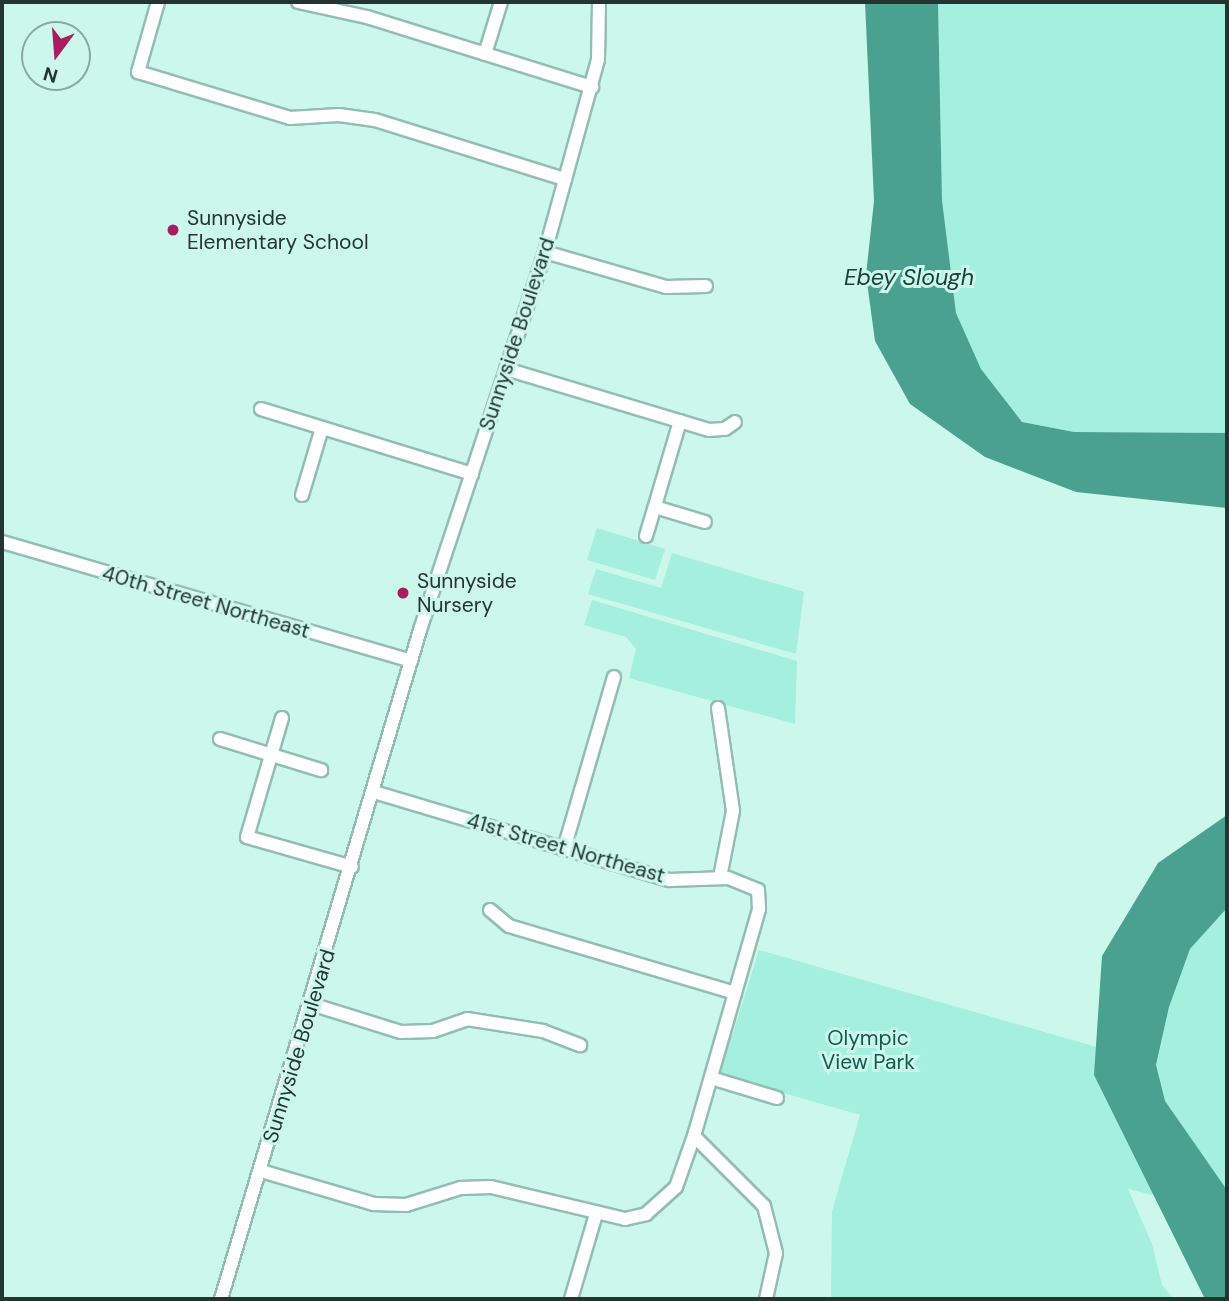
<!DOCTYPE html>
<html>
<head>
<meta charset="utf-8">
<style>
	body { margin:0 }
	#map { position:relative; width:1229px; height:1301px; overflow:hidden; background:#ccf8ec; font-family:"DM Sans",sans-serif }
	div>[style] { position:absolute }
	.green>* { inset:0; background:#a4efdd }
	.water>* { inset:0; background:#4aa18f }
	.roads { filter:drop-shadow(2px 0 #93bdb3) drop-shadow(-2px 0 #93bdb3) drop-shadow(0 2px #93bdb3) drop-shadow(0 -2px #93bdb3) }
	.minor>* { height:12px; margin:-6px; padding:0 6px; transform-origin:6px; border-radius:6px; background:#fff }
	.dots>* { width:19px; height:19px; translate:-50% -50%; box-sizing:border-box; border:4px solid #ccf8ec; border-radius:50% }
	span { translate:-50% -50%; white-space:nowrap; text-align:center; line-height:1.15; -webkit-text-stroke:6px #ccf8ec; paint-order:stroke }
	.poi-label { font-size:21px; color:#243531 }
	.left { translate:0 -50%; text-align:left }
	.street-label { font-size:21px; color:#243531 }
	.park-label { font-size:21px; color:#115a4d }
	.water-label { font-size:23px; color:#194138; font-style:italic }
	.frame { position:absolute; inset:0; border:4px solid #243531; pointer-events:none }
	.north { position:absolute; left:21px; top:21px; width:70px; height:70px; box-sizing:border-box; background:#ccf8ec; border:2px solid #89aaa1; border-radius:50%; rotate:196deg; font-size:19px; font-weight:700; line-height:28px; text-align:center; color:#243531 }
	.north::after { content:''; display:block; margin:auto; width:24px; height:32px; background:#a81d60; clip-path:polygon(50% 0,100% 100%,50% 72%,0 100%) }
</style>
</head>
<body>
<div id="map">
	<div class="green">
		<i style="clip-path:polygon(938px 2px,1227px 2px,1227px 433px,1074px 432px,1022px 422px,981px 369px,956px 313px,942px 199px)"></i>
		<i style="clip-path:polygon(597px 528px,665px 549px,655px 580px,587px 560px)"></i>
		<i style="clip-path:polygon(672px 553px,804px 592px,796px 654px,588px 594px,596px 569px,661px 588px)"></i>
		<i style="clip-path:polygon(592px 600px,797px 661px,795px 724px,629px 678px,636px 649px,626px 637px,584px 625px)"></i>
		<i style="clip-path:polygon(1227px 908px,1227px 1190px,1164px 1101px,1156px 1066px,1169px 1007px,1190px 949px)"></i>
		<i style="clip-path:polygon(759px 950px,1100px 1048px,1157px 1196px,1128px 1189px,1152px 1244px,1162px 1285px,1174px 1299px,831px 1299px,832px 1211px,860px 1115px,711px 1072px,722px 1033px,732px 1036px)"></i>
	</div>
	<div class="water">
		<i style="clip-path:polygon(865px 2px,938px 2px,942px 200px,956px 313px,981px 369px,1022px 422px,1074px 432px,1227px 433px,1227px 508px,1076px 492px,985px 457px,910px 404px,875px 341px,866px 275px,874px 201px)"></i>
		<i style="clip-path:polygon(1227px 815px,1227px 908px,1190px 949px,1169px 1007px,1156px 1065px,1165px 1101px,1227px 1190px,1227px 1299px,1205px 1299px,1094px 1075px,1102px 956px,1158px 863px)"></i>
	</div>
	<div class="roads">
		<div class="minor">
			<i style="left:158px;top:2px;width:73px;rotate:105.9deg"></i>
			<i style="left:138px;top:72px;width:159px;rotate:16.8deg"></i>
			<i style="left:290px;top:118px;width:49px;rotate:-3.5deg"></i>
			<i style="left:339px;top:115px;width:36px;rotate:8deg"></i>
			<i style="left:375px;top:120px;width:199px;rotate:17.3deg"></i>
			<i style="left:298px;top:2px;width:71px;rotate:12.3deg"></i>
			<i style="left:367px;top:17px;width:236px;rotate:17.3deg"></i>
			<i style="left:485px;top:54px;width:54px;rotate:-72.9deg"></i>
			<i style="left:545px;top:252px;width:126px;rotate:16.1deg"></i>
			<i style="left:666px;top:287px;width:40px;rotate:-1.4deg"></i>
			<i style="left:506px;top:369px;width:212px;rotate:16.7deg"></i>
			<i style="left:709px;top:430px;width:16px;rotate:-4deg"></i>
			<i style="left:725px;top:429px;width:12px;rotate:-35deg"></i>
			<i style="left:261px;top:409px;width:221px;rotate:17.1deg"></i>
			<i style="left:302px;top:495px;width:70px;rotate:-73.4deg"></i>
			<i style="left:655px;top:507px;width:52px;rotate:16.7deg"></i>
			<i style="left:646px;top:536px;width:120px;rotate:-73.5deg"></i>
			<i style="left:2px;top:542px;width:426px;rotate:16.2deg"></i>
			<i style="left:718px;top:708px;width:104px;rotate:81.7deg"></i>
			<i style="left:733px;top:811px;width:67px;rotate:101.1deg"></i>
			<i style="left:282px;top:718px;width:124px;rotate:106.4deg"></i>
			<i style="left:247px;top:837px;width:109px;rotate:15.9deg"></i>
			<i style="left:220px;top:739px;width:106px;rotate:17.1deg"></i>
			<i style="left:564px;top:849px;width:179px;rotate:-73.8deg"></i>
			<i style="left:490px;top:910px;width:25px;rotate:40deg"></i>
			<i style="left:509px;top:926px;width:236px;rotate:16.5deg"></i>
			<i style="left:311px;top:1004px;width:94px;rotate:17.3deg"></i>
			<i style="left:401px;top:1032px;width:32px;rotate:-2deg"></i>
			<i style="left:433px;top:1031px;width:36px;rotate:-19deg"></i>
			<i style="left:467px;top:1019px;width:77px;rotate:9deg"></i>
			<i style="left:543px;top:1031px;width:40px;rotate:21deg"></i>
			<i style="left:711px;top:1078px;width:69px;rotate:16.9deg"></i>
			<i style="left:694px;top:1136px;width:99px;rotate:45deg"></i>
			<i style="left:764px;top:1206px;width:49px;rotate:75.7deg"></i>
			<i style="left:776px;top:1253px;width:47px;rotate:102.3deg"></i>
			<i style="left:261px;top:1171px;width:118px;rotate:16.3deg"></i>
			<i style="left:374px;top:1204px;width:32px;rotate:2deg"></i>
			<i style="left:406px;top:1205px;width:58px;rotate:-17.2deg"></i>
			<i style="left:461px;top:1188px;width:30px;rotate:-2deg"></i>
			<i style="left:491px;top:1187px;width:138px;rotate:13.4deg"></i>
			<i style="left:625px;top:1219px;width:22px;rotate:-13deg"></i>
			<i style="left:646px;top:1214px;width:40px;rotate:-42deg"></i>
			<i style="left:676px;top:1187px;width:54px;rotate:-70.6deg"></i>
			<i style="left:694px;top:1136px;width:236px;rotate:-74deg"></i>
			<i style="left:759px;top:909px;width:19px;rotate:-93deg"></i>
			<i style="left:758px;top:890px;width:32px;rotate:-158deg"></i>
			<i style="left:728px;top:878px;width:59px;rotate:178.1deg"></i>
			<i style="left:669px;top:880px;width:308px;rotate:-163.4deg"></i>
			<i style="left:221px;top:1299px;width:698px;rotate:-73.43deg"></i>
			<i style="left:420px;top:630px;width:398px;rotate:-71.7deg"></i>
			<i style="left:545px;top:252px;width:199px;rotate:-74.6deg"></i>
			<i style="left:598px;top:60px;width:58px;rotate:-89deg"></i>
			<i style="left:571px;top:1299px;width:89px;rotate:-73.6deg"></i>
		</div>
	</div>
	<div class="dots">
		<i style="left:173px;top:230px;background:#a81d60"></i>
		<i style="left:403px;top:593px;background:#a81d60"></i>
	</div>
	<div class="poi-label">
		<span class="left" style="left:187px;top:230px">Sunnyside<br>Elementary School</span>
		<span class="left" style="left:417px;top:593px">Sunnyside<br>Nursery</span>
	</div>
	<div class="street-label">
		<span style="left:517px;top:334px;rotate:-72deg">Sunnyside Boulevard</span>
		<span style="left:206px;top:602px;rotate:16deg">40th Street Northeast</span>
		<span style="left:566px;top:848px;rotate:16deg">41st Street Northeast</span>
		<span style="left:299px;top:1046px;rotate:-73deg">Sunnyside Boulevard</span>
	</div>
	<div class="park-label">
		<span style="left:868px;top:1050px">Olympic<br>View Park</span>
	</div>
	<div class="water-label">
		<span style="left:909px;top:277px">Ebey Slough</span>
	</div>
	<div class="frame"></div>
	<div class="north">N</div>
</div>
</body>
</html>
